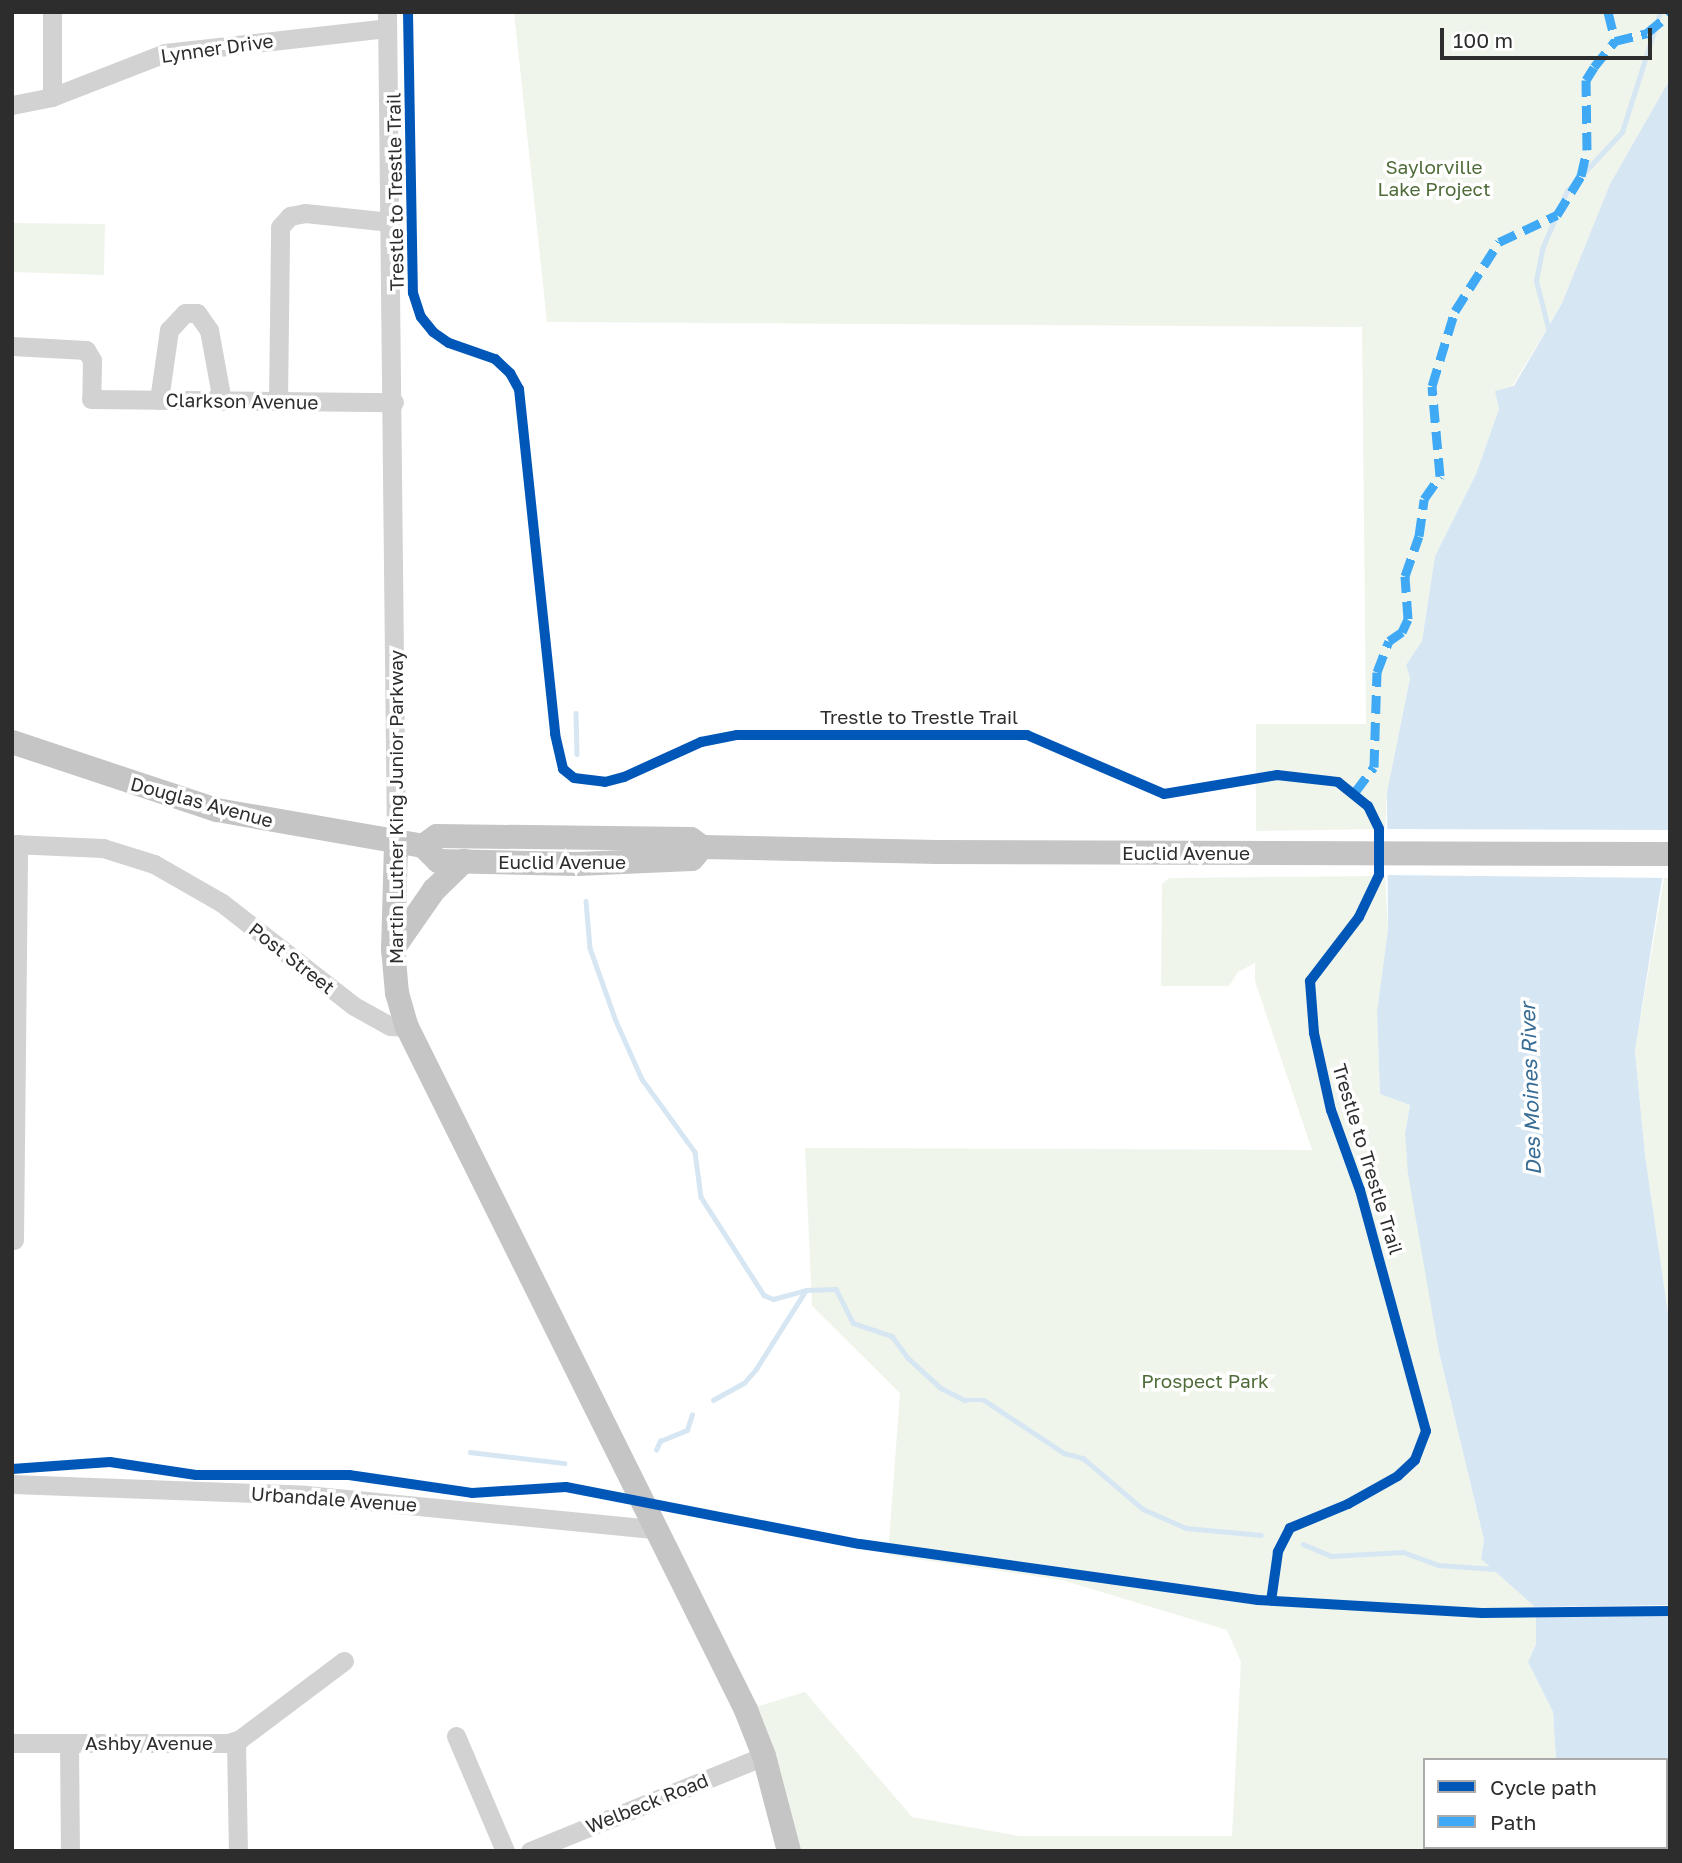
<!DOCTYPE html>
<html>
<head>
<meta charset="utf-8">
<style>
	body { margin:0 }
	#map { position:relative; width:1682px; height:1863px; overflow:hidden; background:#fff; font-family:"Golos Text",sans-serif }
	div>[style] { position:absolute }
	.green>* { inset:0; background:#f0f5eb }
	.water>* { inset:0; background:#d6e6f2 }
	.pier>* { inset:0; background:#fff }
	.stream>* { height:4.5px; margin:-2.25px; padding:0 2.25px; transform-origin:2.25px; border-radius:2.25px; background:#d6e6f2 }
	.minor>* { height:19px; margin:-9.5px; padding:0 9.5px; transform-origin:9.5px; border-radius:9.5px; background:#d2d2d2 }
	.major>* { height:24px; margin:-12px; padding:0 12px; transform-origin:12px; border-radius:12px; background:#c5c5c5 }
	.quiet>* { height:9px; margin-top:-4.5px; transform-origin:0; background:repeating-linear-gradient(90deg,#3fa9f5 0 18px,transparent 0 27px) }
	.cycleway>* { height:10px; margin:-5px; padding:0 5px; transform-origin:5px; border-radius:5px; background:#0057b8 }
	span { translate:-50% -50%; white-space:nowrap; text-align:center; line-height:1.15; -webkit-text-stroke:7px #fff; paint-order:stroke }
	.street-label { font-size:19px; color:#2d2d2d }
	.park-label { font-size:19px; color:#4e6b38 }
	.water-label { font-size:21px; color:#376c94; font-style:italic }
	.frame { position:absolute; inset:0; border:14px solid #2d2d2d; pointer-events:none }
	.legend { position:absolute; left:1423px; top:1758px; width:245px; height:91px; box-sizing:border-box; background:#fff; border:2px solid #ababab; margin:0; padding:9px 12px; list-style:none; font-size:21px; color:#2d2d2d }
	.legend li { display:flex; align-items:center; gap:14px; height:35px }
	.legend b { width:35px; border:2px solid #ababab }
	.scale { position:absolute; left:1440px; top:28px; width:212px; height:32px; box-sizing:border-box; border:4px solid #2d2d2d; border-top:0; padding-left:9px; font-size:21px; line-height:24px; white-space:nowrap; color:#2d2d2d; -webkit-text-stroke:5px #fff; paint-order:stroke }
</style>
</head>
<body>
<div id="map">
	<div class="green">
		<i style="clip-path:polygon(514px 12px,1670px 12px,1670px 79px,1610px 184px,1562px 303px,1499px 409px,1476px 474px,1435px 556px,1422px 641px,1406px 665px,1410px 678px,1387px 792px,1385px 829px,1256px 831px,1256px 724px,1366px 724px,1362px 327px,547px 322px)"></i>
		<i style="clip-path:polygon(12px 223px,105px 224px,104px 275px,12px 272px)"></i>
		<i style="clip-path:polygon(1385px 876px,1388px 929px,1377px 1012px,1380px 1094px,1410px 1105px,1405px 1133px,1439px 1352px,1484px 1540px,1481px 1559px,1536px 1608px,1536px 1644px,1528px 1662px,1553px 1712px,1556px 1760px,1425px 1760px,1425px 1847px,1566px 1851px,789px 1851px,746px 1710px,805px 1692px,912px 1817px,1020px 1836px,1232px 1836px,1241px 1662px,1227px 1630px,1062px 1580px,888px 1555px,900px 1393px,812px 1306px,805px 1148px,1312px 1150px,1255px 981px,1255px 963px,1238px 972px,1229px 986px,1161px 986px,1162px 884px,1169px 878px)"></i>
		<i style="clip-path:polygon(1664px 878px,1670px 878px,1670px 1327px,1645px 1155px,1635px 1051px)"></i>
	</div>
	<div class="water">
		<i style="clip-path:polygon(1670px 79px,1670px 829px,1635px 1051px,1645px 1155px,1670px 1327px,1670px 1851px,1566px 1851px,1565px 1847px,1666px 1847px,1666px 1760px,1556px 1760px,1553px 1712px,1528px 1662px,1536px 1644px,1536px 1608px,1481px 1559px,1484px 1540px,1439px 1352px,1408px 1174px,1405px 1133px,1410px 1105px,1380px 1094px,1377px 1012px,1388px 929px,1387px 792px,1410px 678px,1406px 665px,1422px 641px,1435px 556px,1476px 474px,1499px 409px,1495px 391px,1514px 386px,1562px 303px,1610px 184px)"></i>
	</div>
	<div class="pier">
		<i style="clip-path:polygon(1382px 829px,1670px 830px,1668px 878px,1381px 875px)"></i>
		<i style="clip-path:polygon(1670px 1605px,1670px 1615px,1533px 1617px,1529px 1607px)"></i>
	</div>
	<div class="stream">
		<i style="left:1549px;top:332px;width:53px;rotate:-104.3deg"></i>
		<i style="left:1536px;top:281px;width:33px;rotate:-79deg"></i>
		<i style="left:1542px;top:249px;width:63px;rotate:-66.7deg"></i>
		<i style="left:1567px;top:191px;width:81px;rotate:-47deg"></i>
		<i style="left:1622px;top:132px;width:126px;rotate:-72.4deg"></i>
		<i style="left:576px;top:713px;width:41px;rotate:88.6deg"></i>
		<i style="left:586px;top:901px;width:47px;rotate:85.1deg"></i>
		<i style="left:590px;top:948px;width:77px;rotate:70.4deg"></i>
		<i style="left:616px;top:1021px;width:64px;rotate:65.9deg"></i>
		<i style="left:642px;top:1079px;width:90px;rotate:54deg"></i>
		<i style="left:695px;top:1152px;width:45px;rotate:82.4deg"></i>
		<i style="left:701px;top:1197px;width:117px;rotate:57.3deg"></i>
		<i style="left:764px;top:1295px;width:10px;rotate:24deg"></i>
		<i style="left:773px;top:1299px;width:34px;rotate:-15deg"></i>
		<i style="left:713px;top:1400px;width:35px;rotate:-29deg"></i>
		<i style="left:744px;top:1383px;width:18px;rotate:-49deg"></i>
		<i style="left:756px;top:1369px;width:93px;rotate:-57.7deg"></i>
		<i style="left:806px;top:1290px;width:30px;rotate:-2deg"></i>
		<i style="left:836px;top:1289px;width:38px;rotate:63deg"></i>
		<i style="left:853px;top:1323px;width:41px;rotate:18.4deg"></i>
		<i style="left:892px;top:1336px;width:26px;rotate:54deg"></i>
		<i style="left:907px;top:1357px;width:46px;rotate:42.4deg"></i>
		<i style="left:941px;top:1388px;width:27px;rotate:27deg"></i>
		<i style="left:965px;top:1400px;width:19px"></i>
		<i style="left:984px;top:1400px;width:96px;rotate:33.5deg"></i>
		<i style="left:1064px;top:1453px;width:20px;rotate:15deg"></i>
		<i style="left:1083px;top:1458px;width:79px;rotate:40.4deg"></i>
		<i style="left:1143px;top:1509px;width:47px;rotate:23.8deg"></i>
		<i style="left:1186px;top:1528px;width:75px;rotate:5.3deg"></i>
		<i style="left:656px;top:1450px;width:10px;rotate:-66deg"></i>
		<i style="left:660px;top:1441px;width:29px;rotate:-22deg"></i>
		<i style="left:687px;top:1430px;width:16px;rotate:-72deg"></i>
		<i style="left:470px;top:1452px;width:95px;rotate:6.7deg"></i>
		<i style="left:1303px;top:1544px;width:30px;rotate:23deg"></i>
		<i style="left:1331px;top:1556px;width:72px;rotate:-3.2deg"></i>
		<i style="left:1403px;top:1552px;width:37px;rotate:20deg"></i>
		<i style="left:1438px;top:1565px;width:57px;rotate:4deg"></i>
	</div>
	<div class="minor">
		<i style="left:387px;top:12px;width:832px;rotate:89.38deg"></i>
		<i style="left:52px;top:97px;width:85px;rotate:-90deg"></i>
		<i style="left:12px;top:105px;width:41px;rotate:-11.3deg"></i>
		<i style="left:52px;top:97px;width:121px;rotate:-21.3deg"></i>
		<i style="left:165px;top:53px;width:223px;rotate:-6.4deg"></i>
		<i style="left:12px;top:346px;width:74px;rotate:3.1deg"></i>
		<i style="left:86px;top:350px;width:12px;rotate:59deg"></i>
		<i style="left:92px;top:360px;width:39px;rotate:91deg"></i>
		<i style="left:91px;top:399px;width:303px;rotate:0.6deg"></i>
		<i style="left:159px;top:400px;width:71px;rotate:-81.9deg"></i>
		<i style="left:169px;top:330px;width:23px;rotate:-47deg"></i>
		<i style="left:185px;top:313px;width:12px"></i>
		<i style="left:197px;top:313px;width:21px;rotate:55deg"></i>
		<i style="left:209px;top:330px;width:72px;rotate:79.6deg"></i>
		<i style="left:278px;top:402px;width:175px;rotate:-89.3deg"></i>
		<i style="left:280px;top:227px;width:15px;rotate:-48deg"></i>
		<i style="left:290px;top:216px;width:15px;rotate:-11deg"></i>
		<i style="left:305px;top:213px;width:86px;rotate:6deg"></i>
		<i style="left:12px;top:844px;width:91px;rotate:2.5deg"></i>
		<i style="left:103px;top:848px;width:53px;rotate:17.4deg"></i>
		<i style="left:154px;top:864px;width:78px;rotate:29.8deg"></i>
		<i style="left:222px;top:903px;width:167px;rotate:38deg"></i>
		<i style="left:354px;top:1006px;width:41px;rotate:29.1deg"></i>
		<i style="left:390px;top:1026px;width:17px;rotate:3deg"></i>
		<i style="left:14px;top:1240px;width:396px;rotate:-89.4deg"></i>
		<i style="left:12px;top:1484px;width:294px;rotate:2.1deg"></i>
		<i style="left:306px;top:1495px;width:351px;rotate:5.6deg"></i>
		<i style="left:456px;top:1736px;width:125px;rotate:66.9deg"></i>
		<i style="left:236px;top:1741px;width:110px;rotate:89deg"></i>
		<i style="left:12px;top:1743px;width:216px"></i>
		<i style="left:228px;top:1743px;width:13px;rotate:-18deg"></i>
		<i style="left:240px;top:1739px;width:130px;rotate:-36.9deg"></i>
		<i style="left:69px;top:1743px;width:108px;rotate:89.5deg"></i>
		<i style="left:530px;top:1851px;width:253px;rotate:-22.1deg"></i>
	</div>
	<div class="major">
		<i style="left:12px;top:742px;width:216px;rotate:18.4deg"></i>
		<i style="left:217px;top:810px;width:209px;rotate:9.9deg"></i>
		<i style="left:423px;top:846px;width:17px;rotate:-36deg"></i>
		<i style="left:437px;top:836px;width:254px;rotate:0.7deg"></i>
		<i style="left:691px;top:839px;width:14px;rotate:36deg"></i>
		<i style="left:702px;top:847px;width:235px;rotate:1.2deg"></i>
		<i style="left:937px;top:852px;width:733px;rotate:0.16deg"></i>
		<i style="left:396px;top:844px;width:105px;rotate:91.6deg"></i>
		<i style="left:393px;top:949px;width:44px;rotate:84.8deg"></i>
		<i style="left:397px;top:993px;width:35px;rotate:74deg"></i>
		<i style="left:407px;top:1027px;width:763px;rotate:63.6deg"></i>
		<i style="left:746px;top:1710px;width:49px;rotate:68.6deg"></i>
		<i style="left:764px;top:1756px;width:98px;rotate:75.3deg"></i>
		<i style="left:423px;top:846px;width:21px;rotate:45deg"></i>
		<i style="left:438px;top:861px;width:139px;rotate:1.2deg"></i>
		<i style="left:577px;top:864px;width:115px;rotate:-2.5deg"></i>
		<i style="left:692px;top:859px;width:16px;rotate:-50deg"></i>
		<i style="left:393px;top:949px;width:72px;rotate:-55.2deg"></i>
		<i style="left:434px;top:890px;width:42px;rotate:-44deg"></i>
	</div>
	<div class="quiet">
		<i style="left:1608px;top:12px;width:30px;rotate:76deg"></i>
		<i style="left:1355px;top:792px;width:31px;rotate:-53deg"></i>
		<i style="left:1374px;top:767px;width:95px;rotate:-88.2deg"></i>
		<i style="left:1377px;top:672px;width:33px;rotate:-69deg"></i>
		<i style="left:1389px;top:641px;width:16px;rotate:-35deg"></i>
		<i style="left:1402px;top:632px;width:14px;rotate:-65deg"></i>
		<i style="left:1408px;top:619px;width:43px;rotate:-94deg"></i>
		<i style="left:1405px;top:576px;width:42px;rotate:-70.7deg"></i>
		<i style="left:1419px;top:536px;width:37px;rotate:-82deg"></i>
		<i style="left:1424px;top:499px;width:28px;rotate:-55deg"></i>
		<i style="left:1440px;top:476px;width:90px;rotate:-95.1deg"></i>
		<i style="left:1432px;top:386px;width:78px;rotate:-73deg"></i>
		<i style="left:1455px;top:311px;width:82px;rotate:-57.5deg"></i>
		<i style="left:1499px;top:242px;width:64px;rotate:-25deg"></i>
		<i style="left:1557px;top:215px;width:46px;rotate:-58.4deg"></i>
		<i style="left:1581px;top:176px;width:27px;rotate:-77deg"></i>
		<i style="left:1587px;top:150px;width:70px;rotate:-90.8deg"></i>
		<i style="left:1586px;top:80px;width:15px;rotate:-58deg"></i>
		<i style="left:1594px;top:67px;width:33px;rotate:-51deg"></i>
		<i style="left:1615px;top:41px;width:33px;rotate:-14deg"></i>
		<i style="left:1647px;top:33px;width:30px;rotate:-40deg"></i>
	</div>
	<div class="cycleway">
		<i style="left:408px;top:12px;width:281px;rotate:89deg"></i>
		<i style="left:413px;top:293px;width:25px;rotate:72deg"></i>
		<i style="left:421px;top:317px;width:19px;rotate:51deg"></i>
		<i style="left:433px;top:332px;width:19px;rotate:35deg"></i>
		<i style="left:449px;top:343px;width:49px;rotate:19.2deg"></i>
		<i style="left:495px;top:359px;width:21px;rotate:43deg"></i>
		<i style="left:510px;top:373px;width:18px;rotate:61deg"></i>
		<i style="left:519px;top:389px;width:347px;rotate:84deg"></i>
		<i style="left:555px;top:734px;width:36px;rotate:77deg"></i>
		<i style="left:563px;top:769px;width:14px;rotate:39deg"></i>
		<i style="left:574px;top:778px;width:31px;rotate:7deg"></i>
		<i style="left:605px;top:782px;width:20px;rotate:-15deg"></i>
		<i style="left:624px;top:777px;width:85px;rotate:-24.4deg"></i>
		<i style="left:701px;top:742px;width:37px;rotate:-11deg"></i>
		<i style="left:737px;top:735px;width:290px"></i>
		<i style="left:1027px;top:735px;width:149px;rotate:23.3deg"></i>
		<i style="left:1164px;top:794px;width:115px;rotate:-9.5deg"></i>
		<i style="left:1277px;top:775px;width:61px;rotate:6.5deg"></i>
		<i style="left:1338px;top:782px;width:38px;rotate:39deg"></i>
		<i style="left:1368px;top:806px;width:25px;rotate:64deg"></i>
		<i style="left:1379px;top:829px;width:46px;rotate:90deg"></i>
		<i style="left:1379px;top:875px;width:47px;rotate:115.5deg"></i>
		<i style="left:1359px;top:917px;width:81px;rotate:127.4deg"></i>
		<i style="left:1310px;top:981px;width:52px;rotate:85.6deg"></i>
		<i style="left:1314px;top:1033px;width:79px;rotate:77.6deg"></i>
		<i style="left:1331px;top:1110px;width:85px;rotate:70.1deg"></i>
		<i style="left:1360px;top:1190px;width:250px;rotate:74.7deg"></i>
		<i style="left:1426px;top:1431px;width:31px;rotate:111deg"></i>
		<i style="left:1415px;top:1460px;width:23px;rotate:137deg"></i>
		<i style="left:1398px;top:1476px;width:57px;rotate:150.8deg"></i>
		<i style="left:1348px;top:1504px;width:63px;rotate:157.5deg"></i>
		<i style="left:1290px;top:1528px;width:27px;rotate:117deg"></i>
		<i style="left:1278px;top:1552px;width:49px;rotate:98.1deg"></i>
		<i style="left:12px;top:1469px;width:98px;rotate:-4.1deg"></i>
		<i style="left:110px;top:1462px;width:87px;rotate:8.6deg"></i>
		<i style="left:196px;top:1475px;width:153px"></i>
		<i style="left:349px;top:1475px;width:124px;rotate:8.3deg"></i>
		<i style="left:472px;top:1493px;width:94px;rotate:-3.7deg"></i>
		<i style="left:566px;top:1487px;width:299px;rotate:11deg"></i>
		<i style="left:860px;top:1544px;width:402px;rotate:8deg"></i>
		<i style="left:1258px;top:1600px;width:224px;rotate:3.3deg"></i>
		<i style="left:1482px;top:1613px;width:188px;rotate:-0.6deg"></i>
	</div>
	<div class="street-label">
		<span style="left:217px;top:48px;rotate:-8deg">Lynner Drive</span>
		<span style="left:395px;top:192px;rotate:-91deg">Trestle to Trestle Trail</span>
		<span style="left:242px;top:401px;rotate:1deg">Clarkson Avenue</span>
		<span style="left:919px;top:717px">Trestle to Trestle Trail</span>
		<span style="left:202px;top:802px;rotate:15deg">Douglas Avenue</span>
		<span style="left:396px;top:807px;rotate:-90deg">Martin Luther King Junior Parkway</span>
		<span style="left:1186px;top:853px">Euclid Avenue</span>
		<span style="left:562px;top:862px">Euclid Avenue</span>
		<span style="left:292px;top:958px;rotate:38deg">Post Street</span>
		<span style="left:1368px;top:1159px;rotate:73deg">Trestle to Trestle Trail</span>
		<span style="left:334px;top:1499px;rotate:4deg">Urbandale Avenue</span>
		<span style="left:149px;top:1743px">Ashby Avenue</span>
		<span style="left:647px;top:1803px;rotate:-22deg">Welbeck Road</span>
	</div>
	<div class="park-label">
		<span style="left:1434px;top:178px">Saylorville<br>Lake Project</span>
		<span style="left:1205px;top:1381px">Prospect Park</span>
	</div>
	<div class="water-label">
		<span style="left:1530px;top:1089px;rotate:-92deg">Des Moines River</span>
	</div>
	<div class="frame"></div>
	<ul class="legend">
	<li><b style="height:9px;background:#0057b8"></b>Cycle path</li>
	<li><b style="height:9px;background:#3fa9f5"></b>Path</li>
	</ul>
	<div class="scale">100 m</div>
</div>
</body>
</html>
